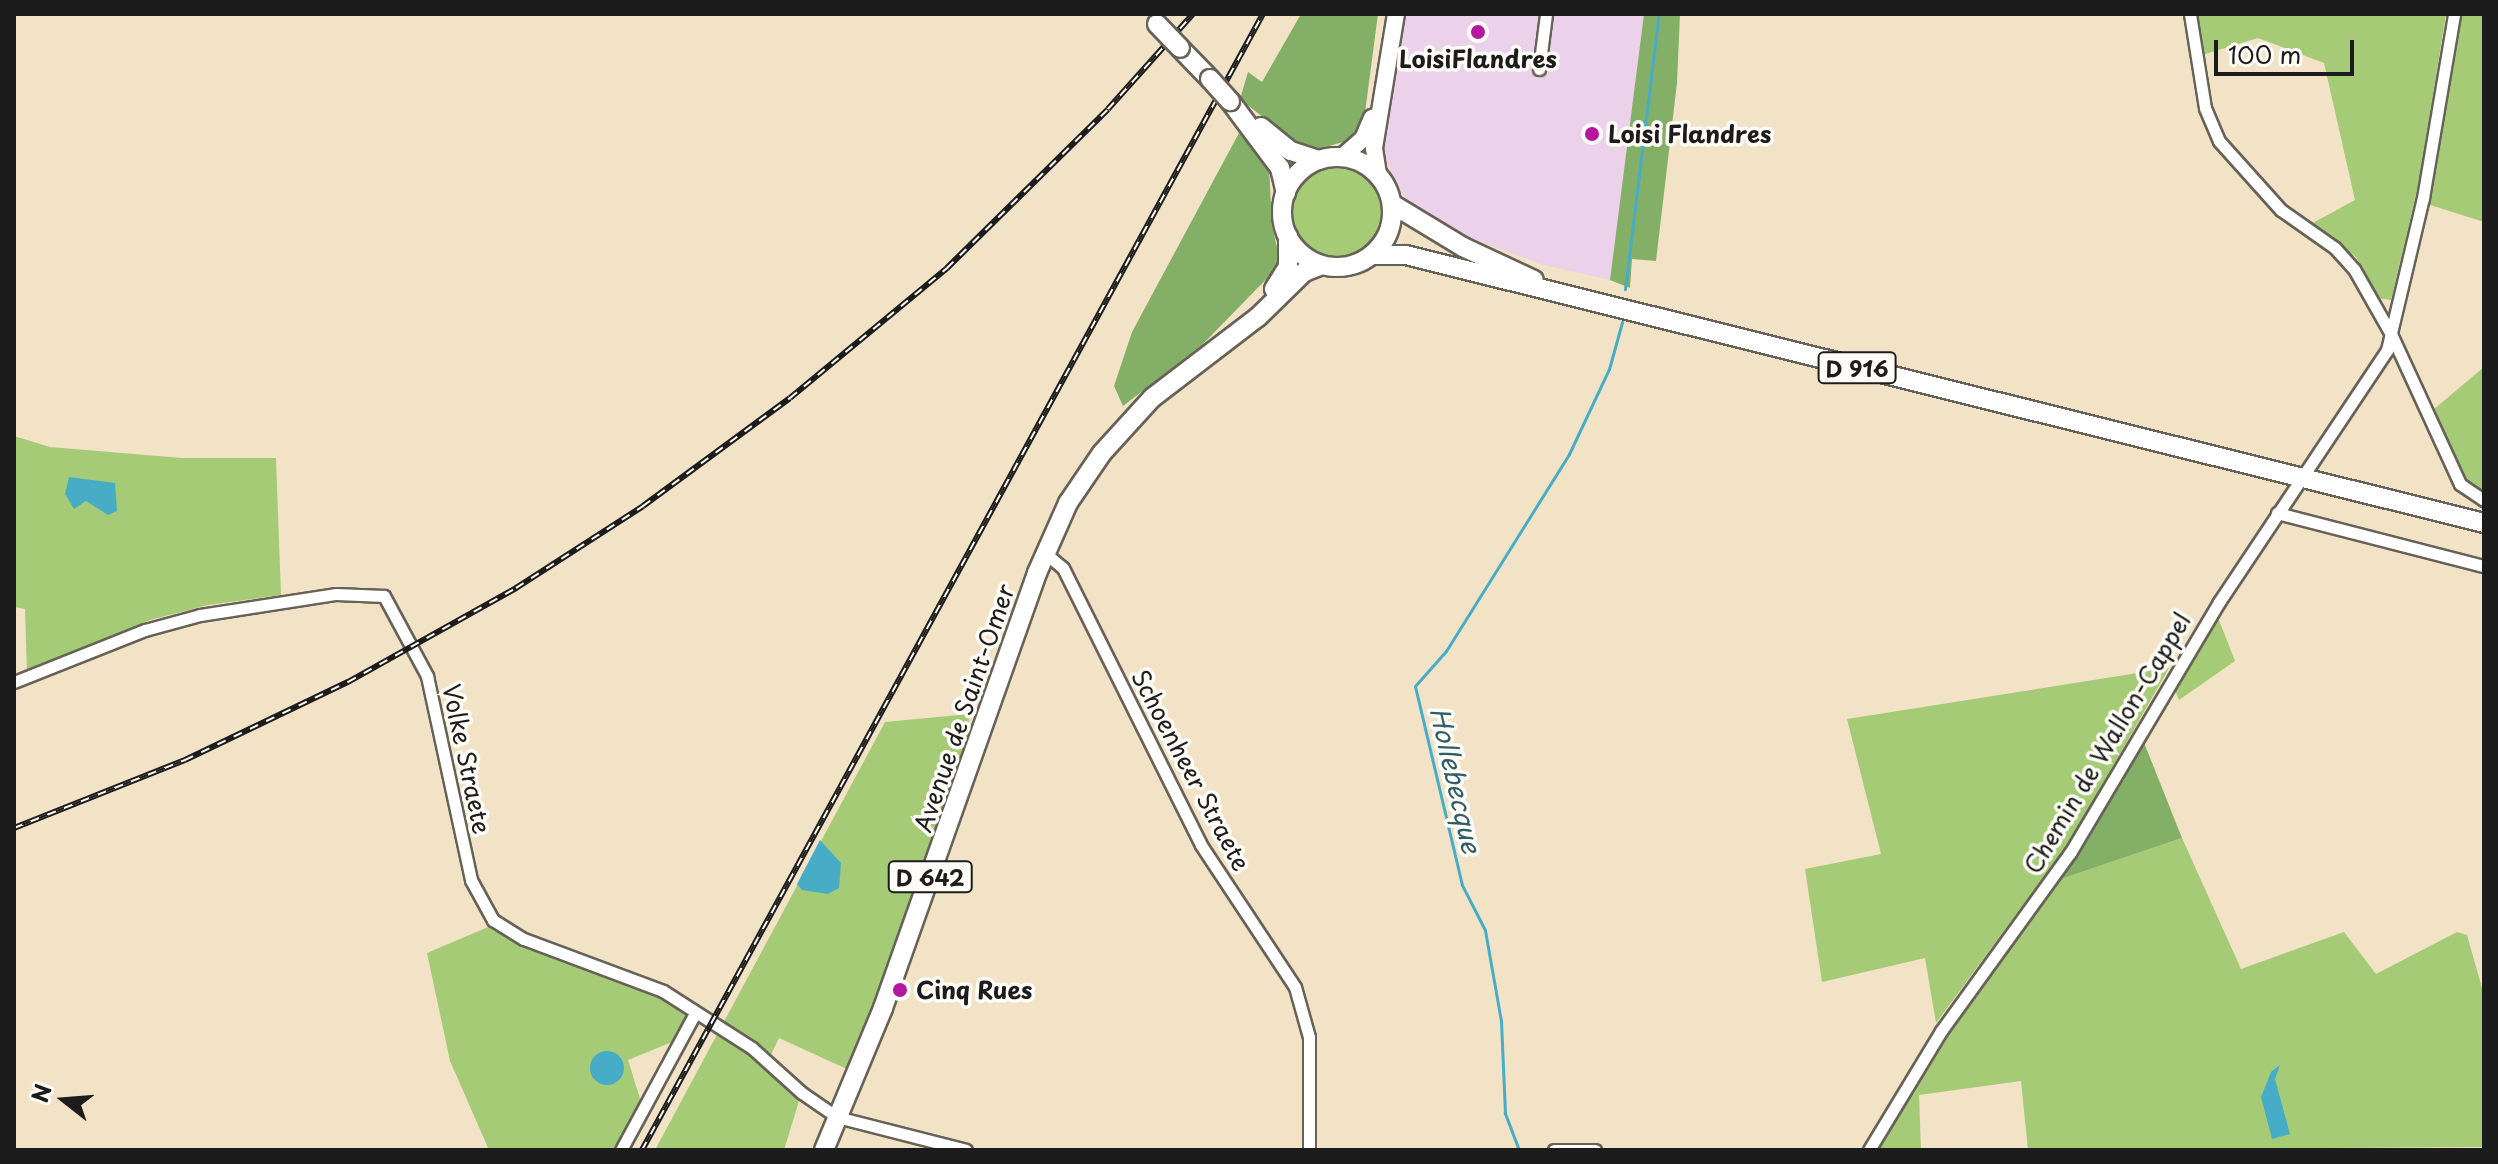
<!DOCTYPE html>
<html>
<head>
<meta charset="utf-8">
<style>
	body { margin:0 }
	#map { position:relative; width:2498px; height:1164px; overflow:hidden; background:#f2e3c7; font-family:"Playpen Sans",sans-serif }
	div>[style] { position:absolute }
	.built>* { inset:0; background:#ecd1ea }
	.green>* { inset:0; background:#a5cb76 }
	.round { border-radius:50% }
	.forest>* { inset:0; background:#84af67 }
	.water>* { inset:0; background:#47adc6 }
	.stream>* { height:3px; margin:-1.5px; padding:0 1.5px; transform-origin:1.5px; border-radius:1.5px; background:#47adc6 }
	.roads { filter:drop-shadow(2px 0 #676258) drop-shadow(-2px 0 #676258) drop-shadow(0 2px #676258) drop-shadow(0 -2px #676258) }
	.minor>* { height:11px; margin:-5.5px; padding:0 5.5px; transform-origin:5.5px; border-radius:5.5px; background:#fff }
	.secondary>* { height:16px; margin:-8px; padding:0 8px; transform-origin:8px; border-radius:8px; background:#fff }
	.primary>* { height:18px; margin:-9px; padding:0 9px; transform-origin:9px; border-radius:9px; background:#fff }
	.primary>.ring { margin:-9px; padding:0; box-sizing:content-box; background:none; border:18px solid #fff; border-radius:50% }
	.trunk>* { height:18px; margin:-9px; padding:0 9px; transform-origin:9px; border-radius:9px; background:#fff }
	.rail>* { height:6px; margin-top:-3px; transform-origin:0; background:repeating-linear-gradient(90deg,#fdfcf7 0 9px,#1c1c1c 0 18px); box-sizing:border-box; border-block:2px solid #1c1c1c }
	.bridges { filter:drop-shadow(2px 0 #676258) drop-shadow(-2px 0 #676258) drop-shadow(0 2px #676258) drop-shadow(0 -2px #676258) }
	.trunk-bridge>* { height:18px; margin:-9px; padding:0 9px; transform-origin:9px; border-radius:9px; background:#fff }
	.dots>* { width:22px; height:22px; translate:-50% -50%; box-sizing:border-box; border:4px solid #fdfcf7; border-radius:50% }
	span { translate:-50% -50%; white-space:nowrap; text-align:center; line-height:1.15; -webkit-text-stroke:7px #fdfcf7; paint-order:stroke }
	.shield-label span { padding:2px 6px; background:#fdfcf7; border:2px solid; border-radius:6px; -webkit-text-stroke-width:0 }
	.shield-label { font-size:22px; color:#1c1c1c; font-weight:700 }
	.poi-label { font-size:24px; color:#1c1c1c; font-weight:700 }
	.left { translate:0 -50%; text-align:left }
	.street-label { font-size:24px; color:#1c1c1c }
	.water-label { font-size:26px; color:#2f5d68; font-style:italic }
	.frame { position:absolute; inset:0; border:16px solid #1c1c1c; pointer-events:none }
	.north { position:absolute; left:24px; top:1060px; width:80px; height:80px; -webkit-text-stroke:6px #fdfcf7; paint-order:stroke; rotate:287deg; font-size:22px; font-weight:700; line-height:32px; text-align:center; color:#1c1c1c }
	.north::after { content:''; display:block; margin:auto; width:28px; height:36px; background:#1c1c1c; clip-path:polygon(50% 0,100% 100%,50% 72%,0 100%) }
	.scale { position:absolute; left:2214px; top:40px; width:140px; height:36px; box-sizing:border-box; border:4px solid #1c1c1c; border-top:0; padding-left:10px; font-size:24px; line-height:28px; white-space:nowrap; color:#1c1c1c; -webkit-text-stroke:6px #fdfcf7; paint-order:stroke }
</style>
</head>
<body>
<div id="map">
	<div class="built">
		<i style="clip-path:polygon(1403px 14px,1644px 14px,1610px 280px,1544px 265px,1465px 236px,1421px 212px,1397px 189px,1382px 149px,1400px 59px)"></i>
	</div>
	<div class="green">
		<i style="clip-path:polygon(2197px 14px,2446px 14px,2419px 182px,2391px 300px,2378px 298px,2356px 257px,2309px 225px,2355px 200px,2324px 63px,2258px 38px,2202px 55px)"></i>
		<i style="clip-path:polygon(2462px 14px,2484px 14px,2484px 222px,2427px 204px)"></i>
		<i class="round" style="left:1289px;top:164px;width:96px;height:96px"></i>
		<i style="clip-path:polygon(2484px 367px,2484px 498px,2464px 483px,2433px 410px)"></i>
		<i style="clip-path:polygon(14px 436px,50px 447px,182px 458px,276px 458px,281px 595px,208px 605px,150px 620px,27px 672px,25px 609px,14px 607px)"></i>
		<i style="clip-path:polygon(2217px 615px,2235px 661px,2179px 700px,2172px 683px)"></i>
		<i style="clip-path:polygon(2169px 668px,2070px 841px,1936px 1023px,1925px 958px,1822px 982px,1805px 869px,1881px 854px,1847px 719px)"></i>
		<i style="clip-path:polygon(970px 714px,964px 761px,905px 930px,849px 1070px,779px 1038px,765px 1067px,799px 1101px,784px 1150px,655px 1150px,885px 722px)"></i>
		<i style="clip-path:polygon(2182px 838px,2241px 969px,2344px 932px,2376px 974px,2457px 932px,2467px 935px,2484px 995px,2484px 1147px,2028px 1150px,2021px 1081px,1919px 1095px,1921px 1150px,1876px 1150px,1946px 1030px,2055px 881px)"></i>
		<i style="clip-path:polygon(488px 927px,517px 943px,649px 992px,686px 1013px,677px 1040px,628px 1060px,642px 1105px,614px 1150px,489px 1150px,450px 1061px,427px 953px)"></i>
	</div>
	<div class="forest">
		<i style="clip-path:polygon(1301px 14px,1378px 14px,1364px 120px,1347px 141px,1307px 152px,1240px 99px,1248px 72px,1262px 82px)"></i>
		<i style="clip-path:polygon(1644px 14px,1680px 14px,1677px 83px,1656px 261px,1632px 259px,1630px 288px,1610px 280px)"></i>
		<i style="clip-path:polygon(1239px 133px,1251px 140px,1269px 166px,1272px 226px,1281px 264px,1202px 345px,1123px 406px,1114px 386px,1132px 332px)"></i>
		<i style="clip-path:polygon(2141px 735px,2182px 838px,2055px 881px)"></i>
	</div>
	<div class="water">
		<i style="clip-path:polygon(69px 477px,115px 483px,117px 511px,108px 515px,86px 501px,74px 509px,65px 494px)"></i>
		<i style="clip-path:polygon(820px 840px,841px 863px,839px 888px,828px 894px,802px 890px,797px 884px)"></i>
		<i class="round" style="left:590px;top:1051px;width:34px;height:34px"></i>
		<i style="clip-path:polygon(2280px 1065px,2275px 1079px,2290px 1134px,2272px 1139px,2261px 1097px,2271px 1072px)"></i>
	</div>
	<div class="stream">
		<i style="left:1625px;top:289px;width:277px;rotate:-83deg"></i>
		<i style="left:1519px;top:1150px;width:40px;rotate:-111deg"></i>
		<i style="left:1505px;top:1113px;width:92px;rotate:-92.5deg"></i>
		<i style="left:1501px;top:1021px;width:92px;rotate:-100deg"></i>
		<i style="left:1485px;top:930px;width:51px;rotate:-117.1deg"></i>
		<i style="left:1462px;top:885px;width:204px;rotate:-103.3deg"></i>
		<i style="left:1415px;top:686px;width:47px;rotate:-48.5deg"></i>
		<i style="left:1446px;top:651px;width:232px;rotate:-58deg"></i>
		<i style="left:1569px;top:454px;width:94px;rotate:-64.8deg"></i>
		<i style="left:1609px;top:369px;width:49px;rotate:-74.5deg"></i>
	</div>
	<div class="roads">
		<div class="minor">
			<i style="left:2190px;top:14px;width:95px;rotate:80.9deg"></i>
			<i style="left:2205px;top:108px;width:36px;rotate:67deg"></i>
			<i style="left:2219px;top:141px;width:93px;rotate:48.1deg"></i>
			<i style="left:2281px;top:210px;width:66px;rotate:35.1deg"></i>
			<i style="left:2335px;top:248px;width:28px;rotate:48deg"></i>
			<i style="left:2354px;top:269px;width:77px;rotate:60.4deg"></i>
			<i style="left:2392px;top:336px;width:163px;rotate:65.3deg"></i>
			<i style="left:2460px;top:484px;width:29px;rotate:34deg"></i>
			<i style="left:1539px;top:69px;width:55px;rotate:-82.7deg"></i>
			<i style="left:2277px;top:513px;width:214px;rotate:14.4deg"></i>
			<i style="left:1045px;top:553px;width:23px;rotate:40deg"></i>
			<i style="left:1063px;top:568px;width:309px;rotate:63.5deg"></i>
			<i style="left:1201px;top:845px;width:170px;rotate:56.5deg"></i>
			<i style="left:1295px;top:987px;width:52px;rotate:74.4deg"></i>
			<i style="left:1309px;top:1037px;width:113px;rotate:90deg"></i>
			<i style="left:14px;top:682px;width:141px;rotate:-21.7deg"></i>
			<i style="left:145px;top:630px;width:57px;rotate:-15.3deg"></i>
			<i style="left:200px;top:615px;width:138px;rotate:-8.8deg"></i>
			<i style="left:336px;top:594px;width:48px;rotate:2.4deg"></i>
			<i style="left:384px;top:596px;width:91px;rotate:61.7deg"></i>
			<i style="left:427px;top:676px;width:209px;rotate:77.8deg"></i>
			<i style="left:471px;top:880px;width:46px;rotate:61.2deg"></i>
			<i style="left:493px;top:920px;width:36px;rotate:32deg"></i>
			<i style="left:524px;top:939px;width:148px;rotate:20.5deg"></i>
			<i style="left:663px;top:991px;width:106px;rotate:32.6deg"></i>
			<i style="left:752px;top:1048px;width:67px;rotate:42deg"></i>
			<i style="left:802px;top:1093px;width:42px;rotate:34.4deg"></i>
			<i style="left:837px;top:1117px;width:133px;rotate:14.3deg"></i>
			<i style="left:621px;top:1150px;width:156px;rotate:-61.6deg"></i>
			<i style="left:1554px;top:1150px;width:41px"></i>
			<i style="left:1869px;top:1150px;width:139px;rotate:-58.8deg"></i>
			<i style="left:1941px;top:1031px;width:220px;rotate:-54.1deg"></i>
			<i style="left:2070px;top:853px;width:292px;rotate:-59.3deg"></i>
			<i style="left:2219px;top:602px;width:303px;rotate:-56.3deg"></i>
			<i style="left:2387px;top:350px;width:156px;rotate:-76.7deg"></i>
			<i style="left:2423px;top:198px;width:187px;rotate:-80.4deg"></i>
		</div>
		<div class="secondary">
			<i style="left:1342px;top:157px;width:28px;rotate:-41deg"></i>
			<i style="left:1363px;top:139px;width:23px;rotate:-67deg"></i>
			<i style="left:1378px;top:174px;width:26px;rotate:-99deg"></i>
			<i style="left:1374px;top:148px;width:136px;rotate:-80.7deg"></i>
		</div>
		<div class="primary">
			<i class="ring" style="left:1282px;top:157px;width:92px;height:92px"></i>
			<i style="left:1392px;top:204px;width:83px;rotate:31.2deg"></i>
			<i style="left:1463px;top:247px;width:78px;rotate:24.9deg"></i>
			<i style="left:1372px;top:255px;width:34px"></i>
			<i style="left:1406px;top:255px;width:1111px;rotate:13.96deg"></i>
			<i style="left:1274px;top:289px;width:26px;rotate:-58deg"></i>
			<i style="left:1288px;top:267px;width:31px;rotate:-90deg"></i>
			<i style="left:824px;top:1150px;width:154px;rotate:-67.4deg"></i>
			<i style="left:883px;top:1008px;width:461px;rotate:-70.5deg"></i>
			<i style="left:1037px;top:573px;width:77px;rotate:-66.1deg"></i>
			<i style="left:1068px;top:503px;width:60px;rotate:-55.8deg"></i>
			<i style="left:1102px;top:453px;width:74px;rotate:-47.7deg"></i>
			<i style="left:1152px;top:398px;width:133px;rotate:-37.4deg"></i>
			<i style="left:1258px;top:317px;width:64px;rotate:-44.4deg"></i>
			<i style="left:1304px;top:272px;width:19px;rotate:-21deg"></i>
		</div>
		<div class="trunk">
			<i style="left:1180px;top:48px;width:43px;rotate:45.9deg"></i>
			<i style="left:1230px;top:101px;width:84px;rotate:53.3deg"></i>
			<i style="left:1280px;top:168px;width:26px;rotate:77deg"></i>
			<i style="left:1261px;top:127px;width:38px;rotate:39deg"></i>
			<i style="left:1291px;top:151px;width:29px;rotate:18deg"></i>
		</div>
	</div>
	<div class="rail">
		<i style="left:14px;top:828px;width:184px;rotate:-21.7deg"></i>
		<i style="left:185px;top:760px;width:181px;rotate:-25.6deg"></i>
		<i style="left:348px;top:682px;width:193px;rotate:-29.2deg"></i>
		<i style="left:516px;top:588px;width:151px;rotate:-32.8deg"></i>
		<i style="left:643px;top:506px;width:182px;rotate:-36.3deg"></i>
		<i style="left:790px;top:398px;width:204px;rotate:-39.6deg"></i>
		<i style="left:947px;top:268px;width:226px;rotate:-44.6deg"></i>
		<i style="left:1108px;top:109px;width:127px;rotate:-48.2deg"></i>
		<i style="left:642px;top:1150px;width:1295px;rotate:-61.34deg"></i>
	</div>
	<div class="bridges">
		<div class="trunk-bridge">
			<i style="left:1157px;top:24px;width:33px;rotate:46deg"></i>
			<i style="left:1210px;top:79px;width:30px;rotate:48deg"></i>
		</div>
	</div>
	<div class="dots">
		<i style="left:1478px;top:32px;background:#b5179e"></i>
		<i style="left:1592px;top:134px;background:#b5179e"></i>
		<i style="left:900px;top:990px;background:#b5179e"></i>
	</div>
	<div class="shield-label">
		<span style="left:1857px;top:368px">D 916</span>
		<span style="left:930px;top:877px">D 642</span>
	</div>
	<div class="poi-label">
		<span style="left:1478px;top:59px">LoisiFlandres</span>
		<span class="left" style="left:1608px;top:134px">Loisi Flandres</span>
		<span class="left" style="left:916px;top:990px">Cinq Rues</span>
	</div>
	<div class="street-label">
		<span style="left:964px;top:708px;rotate:-71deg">Avenue de Saint-Omer</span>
		<span style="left:2107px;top:743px;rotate:-59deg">Chemin de Wallon-Cappel</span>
		<span style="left:467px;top:759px;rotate:78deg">Volke Straete</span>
		<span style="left:1191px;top:770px;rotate:62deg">Schoenheer Straete</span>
	</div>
	<div class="water-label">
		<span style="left:1456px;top:780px;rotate:77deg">Hollebecque</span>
	</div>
	<div class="frame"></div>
	<div class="north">N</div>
	<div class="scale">100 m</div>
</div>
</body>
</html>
